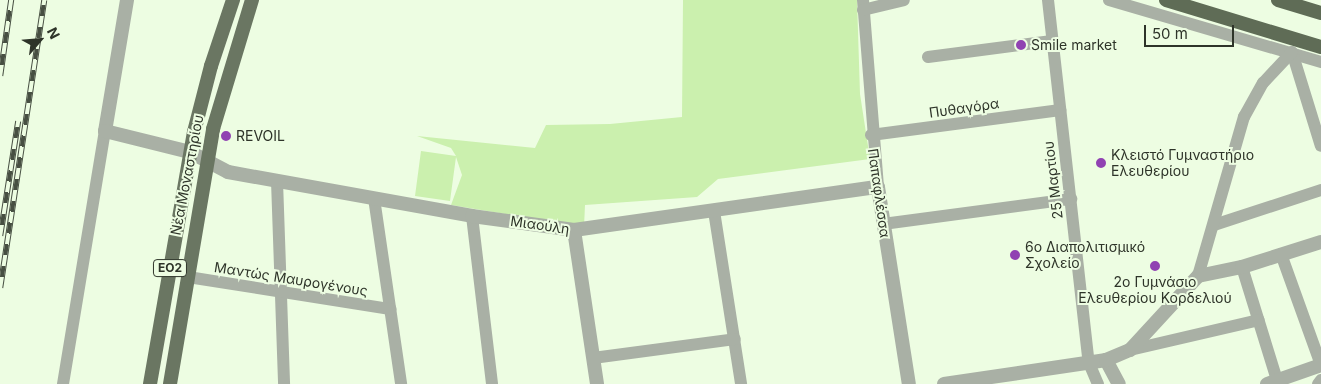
<!DOCTYPE html>
<html>
<head>
<meta charset="utf-8">
<style>
	body { margin:0 }
	#map { position:relative; width:1321px; height:384px; overflow:hidden; background:#edfde2; font-family:Inter,sans-serif }
	div>[style] { position:absolute }
	.green>* { inset:0; background:#cbf0ae }
	.minor>* { height:12px; margin:-6px; padding:0 6px; transform-origin:6px; border-radius:6px; background:#a9b0a5 }
	.tertiary>* { height:14px; margin:-7px; padding:0 7px; transform-origin:7px; border-radius:7px; background:#a9b0a5 }
	.primary>* { height:14px; margin:-7px; padding:0 7px; transform-origin:7px; border-radius:7px; background:#6a7662 }
	.trunk>* { height:14px; margin:-7px; padding:0 7px; transform-origin:7px; border-radius:7px; background:#5f6c56 }
	.rail>* { height:5.5px; margin-top:-2.75px; transform-origin:0; background:repeating-linear-gradient(90deg,#edfde2 0 11px,#474f42 0 22px); box-sizing:border-box; border-block:1px solid #474f42 }
	.dots>* { width:14px; height:14px; translate:-50% -50%; box-sizing:border-box; border:2px solid #edfde2; border-radius:50% }
	span { translate:-50% -50%; white-space:nowrap; text-align:center; line-height:1.15; -webkit-text-stroke:4px #edfde2; paint-order:stroke }
	.shield-label span { padding:1px 4px; background:#edfde2; border:1px solid; border-radius:4px; -webkit-text-stroke-width:0 }
	.shield-label { font-size:12px; color:#2e3429; font-weight:700 }
	.poi-label { font-size:14px; color:#2e3429 }
	.left { translate:0 -50%; text-align:left }
	.street-label { font-size:14px; color:#2e3429 }
	.north { position:absolute; left:15px; top:15px; width:50px; height:50px; -webkit-text-stroke:4px #edfde2; paint-order:stroke; rotate:63deg; font-size:14px; font-weight:700; line-height:20px; text-align:center; color:#2e3429 }
	.north::after { content:''; display:block; margin:auto; width:18px; height:22px; background:#2e3429; clip-path:polygon(50% 0,100% 100%,50% 72%,0 100%) }
	.scale { position:absolute; left:1144px; top:25px; width:90px; height:22px; box-sizing:border-box; border:2px solid #2e3429; border-top:0; padding-left:6px; font-size:15px; line-height:18px; white-space:nowrap; color:#2e3429; -webkit-text-stroke:4px #edfde2; paint-order:stroke }
</style>
</head>
<body>
<div id="map">
	<div class="green">
		<i style="clip-path:polygon(683px 0,857px 0,860px 94px,870px 159px,718px 179px,697px 197px,585px 205px,584px 227px,451px 205px,462px 175px,456px 157px,450px 201px,415px 196px,421px 151px,456px 156px,451px 148px,417px 136px,535px 148px,546px 125px,610px 124px,682px 117px)"></i>
	</div>
	<div class="minor">
		<i style="left:863px;top:0;width:188px;rotate:85.4deg"></i>
		<i style="left:1048px;top:0;width:365px;rotate:83.6deg"></i>
		<i style="left:1089px;top:363px;width:23px;rotate:67deg"></i>
		<i style="left:1109px;top:0;width:221px;rotate:16.3deg"></i>
		<i style="left:863px;top:10px;width:42px;rotate:-13.7deg"></i>
		<i style="left:1292px;top:52px;width:98px;rotate:72.9deg"></i>
		<i style="left:928px;top:57px;width:125px;rotate:-7.4deg"></i>
		<i style="left:871px;top:135px;width:191px;rotate:-7.5deg"></i>
		<i style="left:277px;top:181px;width:203px;rotate:88deg"></i>
		<i style="left:374px;top:198px;width:188px;rotate:81.7deg"></i>
		<i style="left:714px;top:211px;width:175px;rotate:81.1deg"></i>
		<i style="left:472px;top:216px;width:169px;rotate:83.2deg"></i>
		<i style="left:883px;top:224px;width:190px;rotate:-7.6deg"></i>
		<i style="left:1214px;top:225px;width:113px;rotate:-18.1deg"></i>
		<i style="left:1281px;top:254px;width:118px;rotate:70.2deg"></i>
		<i style="left:1242px;top:267px;width:118px;rotate:72.8deg"></i>
		<i style="left:1198px;top:276px;width:166px;rotate:-73.9deg"></i>
		<i style="left:1244px;top:117px;width:39px;rotate:-61deg"></i>
		<i style="left:1263px;top:83px;width:42px;rotate:-46.9deg"></i>
		<i style="left:188px;top:277px;width:205px;rotate:9deg"></i>
		<i style="left:1130px;top:350px;width:132px;rotate:-13.1deg"></i>
		<i style="left:593px;top:358px;width:143px;rotate:-7.6deg"></i>
		<i style="left:63px;top:384px;width:256px;rotate:-80.6deg"></i>
		<i style="left:1318px;top:384px;width:5px;rotate:-53deg"></i>
	</div>
	<div class="tertiary">
		<i style="left:127px;top:0;width:133px;rotate:99.5deg"></i>
		<i style="left:105px;top:131px;width:88px;rotate:13.9deg"></i>
		<i style="left:190px;top:152px;width:43px;rotate:27.8deg"></i>
		<i style="left:228px;top:172px;width:248px;rotate:10.2deg"></i>
		<i style="left:472px;top:216px;width:103px;rotate:7.8deg"></i>
		<i style="left:574px;top:230px;width:307px;rotate:-8.1deg"></i>
		<i style="left:878px;top:187px;width:199px;rotate:81.1deg"></i>
		<i style="left:574px;top:230px;width:156px;rotate:81.5deg"></i>
		<i style="left:1106px;top:360px;width:27px;rotate:62deg"></i>
		<i style="left:944px;top:384px;width:164px;rotate:-8.4deg"></i>
		<i style="left:1106px;top:360px;width:26px;rotate:-23deg"></i>
		<i style="left:1130px;top:350px;width:100px;rotate:-47.4deg"></i>
		<i style="left:1198px;top:276px;width:45px;rotate:-11.6deg"></i>
		<i style="left:1242px;top:267px;width:83px;rotate:-17.6deg"></i>
		<i style="left:1267px;top:384px;width:57px;rotate:-19.4deg"></i>
	</div>
	<div class="primary">
		<i style="left:150px;top:384px;width:256px;rotate:-80.1deg"></i>
		<i style="left:194px;top:132px;width:68px;rotate:-75.6deg"></i>
		<i style="left:211px;top:66px;width:70px;rotate:-71.6deg"></i>
		<i style="left:170px;top:384px;width:259px;rotate:-80.4deg"></i>
		<i style="left:213px;top:129px;width:135px;rotate:-73.2deg"></i>
	</div>
	<div class="trunk">
		<i style="left:1166px;top:0;width:162px;rotate:16.9deg"></i>
		<i style="left:1278px;top:0;width:45px;rotate:16.8deg"></i>
	</div>
	<div class="rail">
		<i style="left:0;top:76px;width:77px;rotate:-81.8deg"></i>
		<i style="left:0;top:236px;width:116px;rotate:-81.1deg"></i>
		<i style="left:0;top:288px;width:291px;rotate:-81.3deg"></i>
	</div>
	<div class="dots">
		<i style="left:1021px;top:45px;background:#9042b2"></i>
		<i style="left:226px;top:136px;background:#9042b2"></i>
		<i style="left:1101px;top:163px;background:#9042b2"></i>
		<i style="left:1015px;top:255px;background:#9042b2"></i>
		<i style="left:1155px;top:266px;background:#9042b2"></i>
	</div>
	<div class="shield-label">
		<span style="left:170px;top:268px">ΕΟ2</span>
	</div>
	<div class="poi-label">
		<span class="left" style="left:1031px;top:45px">Smile market</span>
		<span class="left" style="left:236px;top:136px">REVOIL</span>
		<span class="left" style="left:1111px;top:163px">Κλειστό Γυμναστήριο<br>Ελευθερίου</span>
		<span class="left" style="left:1025px;top:255px">6ο Διαπολιτισμικό<br>Σχολείο</span>
		<span style="left:1155px;top:290px">2ο Γυμνάσιο<br>Ελευθερίου Κορδελιού</span>
	</div>
	<div class="street-label">
		<span style="left:964px;top:108px;rotate:-8deg">Πυθαγόρα</span>
		<span style="left:187px;top:175px;rotate:-79deg">Νέα Μοναστηρίου</span>
		<span style="left:1053px;top:180px;rotate:-97deg">25 Μαρτίου</span>
		<span style="left:879px;top:193px;rotate:82deg">Παπαφλέσσα</span>
		<span style="left:540px;top:225px;rotate:8deg">Μιαούλη</span>
		<span style="left:291px;top:279px;rotate:9deg">Μαντώς Μαυρογένους</span>
	</div>
	<div class="north">N</div>
	<div class="scale">50 m</div>
</div>
</body>
</html>
